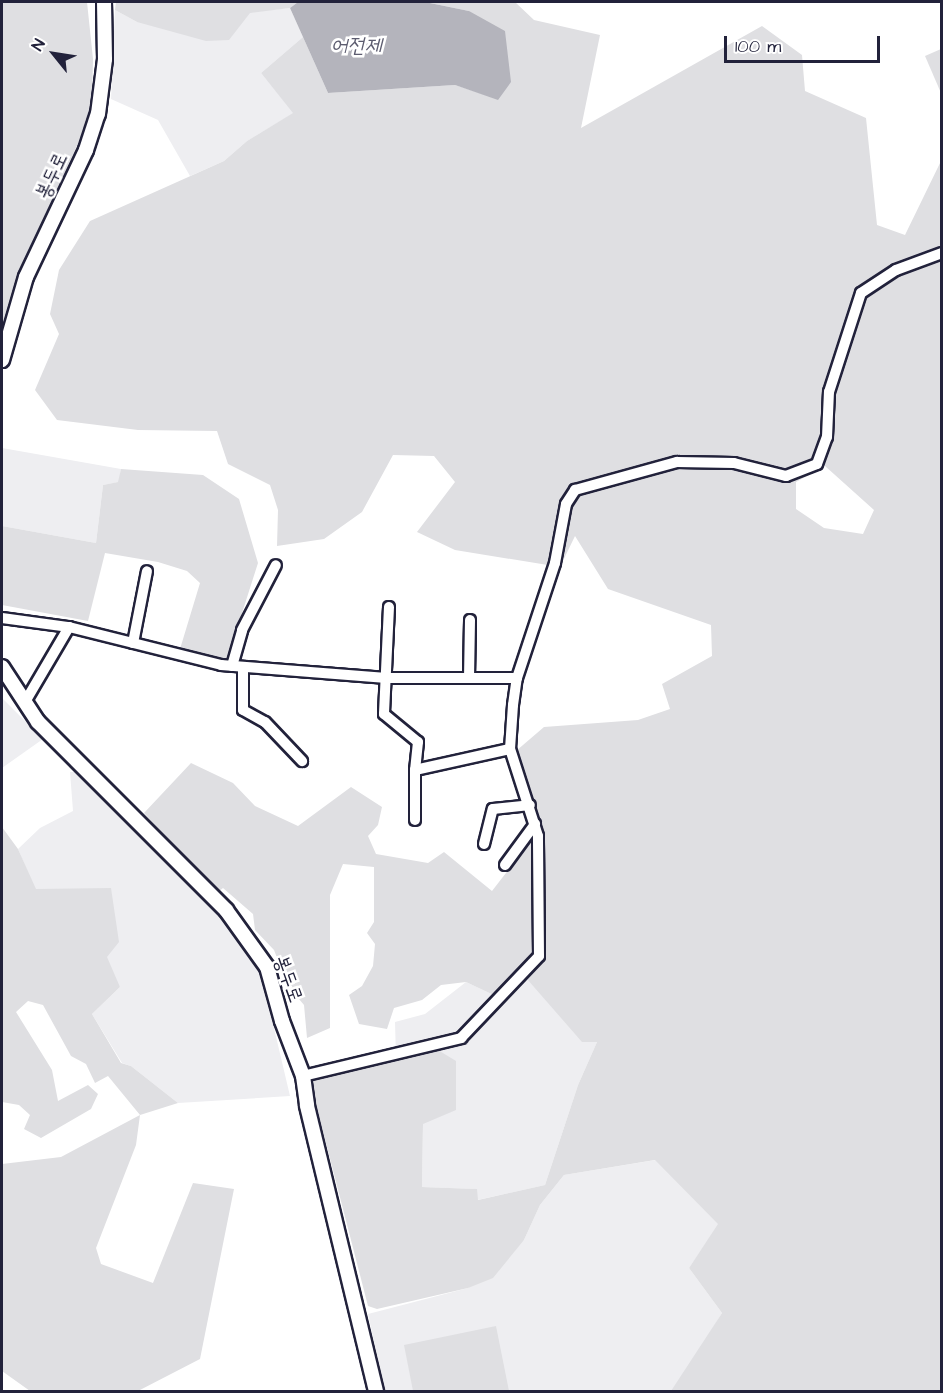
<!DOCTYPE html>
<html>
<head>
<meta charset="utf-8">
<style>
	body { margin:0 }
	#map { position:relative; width:943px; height:1393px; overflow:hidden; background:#fff; font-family:"Architects Daughter","Poor Story",sans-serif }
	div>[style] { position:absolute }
	.built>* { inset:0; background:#eeeef1 }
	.green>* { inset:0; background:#dfdfe2 }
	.water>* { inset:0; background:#b4b4bc }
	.roads { filter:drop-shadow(2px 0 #22223b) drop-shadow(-2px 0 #22223b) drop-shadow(0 2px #22223b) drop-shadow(0 -2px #22223b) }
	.minor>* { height:10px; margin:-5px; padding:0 5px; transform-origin:5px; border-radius:5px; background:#fff }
	.major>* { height:14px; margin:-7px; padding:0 7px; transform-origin:7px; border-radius:7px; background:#fff }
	span { translate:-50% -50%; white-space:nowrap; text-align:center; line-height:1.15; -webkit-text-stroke:5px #fff; paint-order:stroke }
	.street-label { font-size:20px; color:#22223b }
	.water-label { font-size:21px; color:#5c5c6f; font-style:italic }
	.frame { position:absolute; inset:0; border:3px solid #22223b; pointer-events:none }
	.north { position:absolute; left:24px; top:24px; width:60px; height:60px; -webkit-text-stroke:4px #fff; paint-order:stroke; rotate:300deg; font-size:16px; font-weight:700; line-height:24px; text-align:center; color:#22223b }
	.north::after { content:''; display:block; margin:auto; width:21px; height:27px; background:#22223b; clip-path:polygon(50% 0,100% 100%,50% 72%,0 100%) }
	.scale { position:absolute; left:724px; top:36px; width:156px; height:27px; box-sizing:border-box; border:3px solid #22223b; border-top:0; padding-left:8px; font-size:18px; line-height:21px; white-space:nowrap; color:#22223b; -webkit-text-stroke:4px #fff; paint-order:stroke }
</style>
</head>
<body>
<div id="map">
	<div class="built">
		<i style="clip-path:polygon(290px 8px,303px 37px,261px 73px,294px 113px,247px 141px,224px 161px,190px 176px,158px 120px,111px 99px,115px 10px,137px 22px)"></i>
		<i style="clip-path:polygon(2px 448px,121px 469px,119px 482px,103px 485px,96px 543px,2px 526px)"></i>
		<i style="clip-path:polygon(3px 699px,43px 739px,2px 768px,2px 700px)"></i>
		<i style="clip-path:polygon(70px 772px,80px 772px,221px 913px,261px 973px,290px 1096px,178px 1103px,131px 1066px,122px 1063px,92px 1014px,120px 987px,60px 891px,35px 889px,18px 849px,40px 828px,73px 811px)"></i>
		<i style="clip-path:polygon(527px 979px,597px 1042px,578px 1085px,545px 1185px,477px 1200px,476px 1189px,422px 1187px,423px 1124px,438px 1050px,396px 1058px,395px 1022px,425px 1014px,466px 982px,502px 999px)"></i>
		<i style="clip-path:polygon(656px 1160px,719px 1224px,689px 1268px,722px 1313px,677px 1387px,671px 1391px,385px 1391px,368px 1314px,468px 1288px,524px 1240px,540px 1205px,564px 1175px)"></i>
	</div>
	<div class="green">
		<i style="clip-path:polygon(2px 2px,87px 2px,93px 59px,92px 101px,80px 139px,35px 237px,2px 339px)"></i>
		<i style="clip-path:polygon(116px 2px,298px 2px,290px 8px,250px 13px,229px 40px,206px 41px,137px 22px,115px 10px)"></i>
		<i style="clip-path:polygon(evenodd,425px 2px,515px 2px,534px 20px,600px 35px,581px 128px,762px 26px,802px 55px,805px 91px,866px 118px,877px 225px,905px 235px,941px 161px,941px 1391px,671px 1391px,722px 1313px,689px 1268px,718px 1224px,655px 1160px,564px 1175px,540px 1205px,524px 1240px,493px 1278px,468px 1288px,377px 1309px,368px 1306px,310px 1081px,438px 1050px,456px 1061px,456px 1110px,423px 1124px,422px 1187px,477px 1189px,478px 1200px,545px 1185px,578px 1085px,597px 1042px,582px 1042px,527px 979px,502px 999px,466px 982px,441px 985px,422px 1000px,394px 1008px,387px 1029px,359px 1024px,349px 995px,362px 986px,373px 966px,375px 944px,367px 933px,374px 922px,374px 867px,343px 864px,330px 895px,330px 1028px,307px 1038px,304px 1005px,288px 986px,274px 950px,255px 930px,253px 914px,223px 888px,217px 893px,144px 813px,191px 763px,233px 783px,255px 806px,298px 826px,351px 787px,382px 807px,378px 825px,368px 836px,376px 854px,428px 863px,444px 852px,492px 891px,534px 837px,537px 812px,516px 751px,544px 727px,638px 720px,670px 709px,662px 684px,712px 656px,711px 625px,608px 589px,575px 536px,560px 567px,455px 550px,417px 532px,455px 482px,434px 456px,393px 455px,362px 512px,324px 539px,277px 546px,278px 510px,270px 485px,228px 464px,217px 431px,138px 430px,57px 420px,35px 390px,59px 334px,50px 314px,59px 270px,90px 221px,224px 161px,247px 141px,293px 113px,261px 73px,303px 37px,328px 93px,455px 85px,498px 99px,469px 11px,425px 2px,825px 466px,874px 510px,863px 534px,824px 528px,796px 509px,796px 482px,825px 466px)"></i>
		<i style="clip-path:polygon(941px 49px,941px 93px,925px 56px)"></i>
		<i style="clip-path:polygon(121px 469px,203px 475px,239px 499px,258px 563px,227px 660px,180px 649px,200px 583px,187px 571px,158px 562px,105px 553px,88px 621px,2px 605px,2px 526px,96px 543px,103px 485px,118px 482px)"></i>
		<i style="clip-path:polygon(2px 827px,18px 849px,36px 889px,111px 888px,119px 942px,107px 957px,120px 987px,92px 1014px,121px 1063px,131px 1066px,178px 1103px,140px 1115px,136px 1145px,96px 1248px,101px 1264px,153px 1283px,193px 1183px,234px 1189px,200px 1359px,138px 1391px,30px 1391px,2px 1371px,2px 1164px,61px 1157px,140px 1115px,108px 1076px,95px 1083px,86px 1064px,71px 1056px,43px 1005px,28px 1001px,16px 1012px,52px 1070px,58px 1101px,88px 1085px,98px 1094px,91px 1109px,41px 1138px,24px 1129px,30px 1115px,19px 1105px,2px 1102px)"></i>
		<i style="clip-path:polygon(496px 1326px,509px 1391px,413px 1391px,404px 1345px)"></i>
	</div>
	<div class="water">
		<i style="clip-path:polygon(298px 2px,425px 2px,469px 11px,505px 31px,511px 82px,498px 100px,455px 85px,328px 93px,290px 8px)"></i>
	</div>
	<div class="roads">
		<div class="minor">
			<i style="left:389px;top:607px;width:107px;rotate:92.7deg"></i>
			<i style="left:384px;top:714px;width:44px;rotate:39.5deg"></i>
			<i style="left:418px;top:742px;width:28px;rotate:96deg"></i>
			<i style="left:2px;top:618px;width:68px;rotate:7.7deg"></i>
			<i style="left:69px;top:627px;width:157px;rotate:14deg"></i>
			<i style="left:221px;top:665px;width:166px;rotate:4.5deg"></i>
			<i style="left:386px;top:678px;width:131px"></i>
			<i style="left:133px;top:643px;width:73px;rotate:-79deg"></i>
			<i style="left:232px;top:666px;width:37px;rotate:-74deg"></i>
			<i style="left:242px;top:630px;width:73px;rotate:-62.4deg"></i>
			<i style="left:243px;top:667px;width:43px;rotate:90deg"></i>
			<i style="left:243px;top:710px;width:25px;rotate:29deg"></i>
			<i style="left:265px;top:722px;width:54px;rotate:46.5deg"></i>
			<i style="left:469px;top:678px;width:58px;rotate:-89deg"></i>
			<i style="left:25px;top:702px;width:87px;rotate:-59.6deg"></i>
			<i style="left:415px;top:820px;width:50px;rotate:-90deg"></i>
			<i style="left:415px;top:770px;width:97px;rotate:-12.5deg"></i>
			<i style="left:484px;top:844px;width:36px;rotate:-76deg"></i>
			<i style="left:493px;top:809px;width:37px;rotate:-6deg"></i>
			<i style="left:505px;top:865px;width:51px;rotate:-53.8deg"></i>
			<i style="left:303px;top:1076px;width:163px;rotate:-13.5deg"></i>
			<i style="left:461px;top:1038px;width:113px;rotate:-46.4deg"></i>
			<i style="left:539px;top:956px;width:120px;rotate:-90.5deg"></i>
			<i style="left:538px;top:836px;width:91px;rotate:-107.8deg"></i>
			<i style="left:510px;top:749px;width:44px;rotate:-86.1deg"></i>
			<i style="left:513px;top:705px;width:27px;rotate:-82deg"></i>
			<i style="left:517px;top:678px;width:121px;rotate:-71.7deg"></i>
			<i style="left:555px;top:563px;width:60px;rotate:-79.4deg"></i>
			<i style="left:566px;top:504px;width:17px;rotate:-57deg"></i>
			<i style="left:575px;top:490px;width:106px;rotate:-15.4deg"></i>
			<i style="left:677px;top:462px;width:57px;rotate:1deg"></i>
			<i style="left:734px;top:463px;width:54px;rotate:14deg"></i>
			<i style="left:786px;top:476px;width:33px;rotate:-21deg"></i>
			<i style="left:817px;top:464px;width:29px;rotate:-70deg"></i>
			<i style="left:827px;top:437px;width:45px;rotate:-87.5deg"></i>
			<i style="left:829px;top:392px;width:104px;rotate:-72.1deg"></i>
			<i style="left:861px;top:293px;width:42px;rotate:-33.3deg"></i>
			<i style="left:896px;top:270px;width:49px;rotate:-20.3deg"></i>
		</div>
		<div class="major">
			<i style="left:2px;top:360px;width:86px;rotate:-73.9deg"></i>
			<i style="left:26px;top:277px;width:140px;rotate:-64.7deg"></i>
			<i style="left:86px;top:150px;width:38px;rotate:-72deg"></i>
			<i style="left:98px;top:114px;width:55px;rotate:-82.7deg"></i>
			<i style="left:105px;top:59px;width:57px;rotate:-91deg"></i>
			<i style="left:2px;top:667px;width:66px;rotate:56.8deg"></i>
			<i style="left:38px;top:722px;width:266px;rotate:45deg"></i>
			<i style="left:226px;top:910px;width:70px;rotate:54.3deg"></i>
			<i style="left:267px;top:967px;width:56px;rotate:74.5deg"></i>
			<i style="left:282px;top:1021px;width:59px;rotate:69.1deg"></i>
			<i style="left:303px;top:1076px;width:30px;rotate:82deg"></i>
			<i style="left:307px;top:1106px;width:294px;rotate:76.4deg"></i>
		</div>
	</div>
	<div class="street-label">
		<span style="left:52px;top:176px;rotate:-65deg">봉두로</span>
		<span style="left:288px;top:979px;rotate:70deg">봉두로</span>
	</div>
	<div class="water-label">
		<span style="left:356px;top:46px">어전제</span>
	</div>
	<div class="frame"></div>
	<div class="north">N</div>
	<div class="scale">100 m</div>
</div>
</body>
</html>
